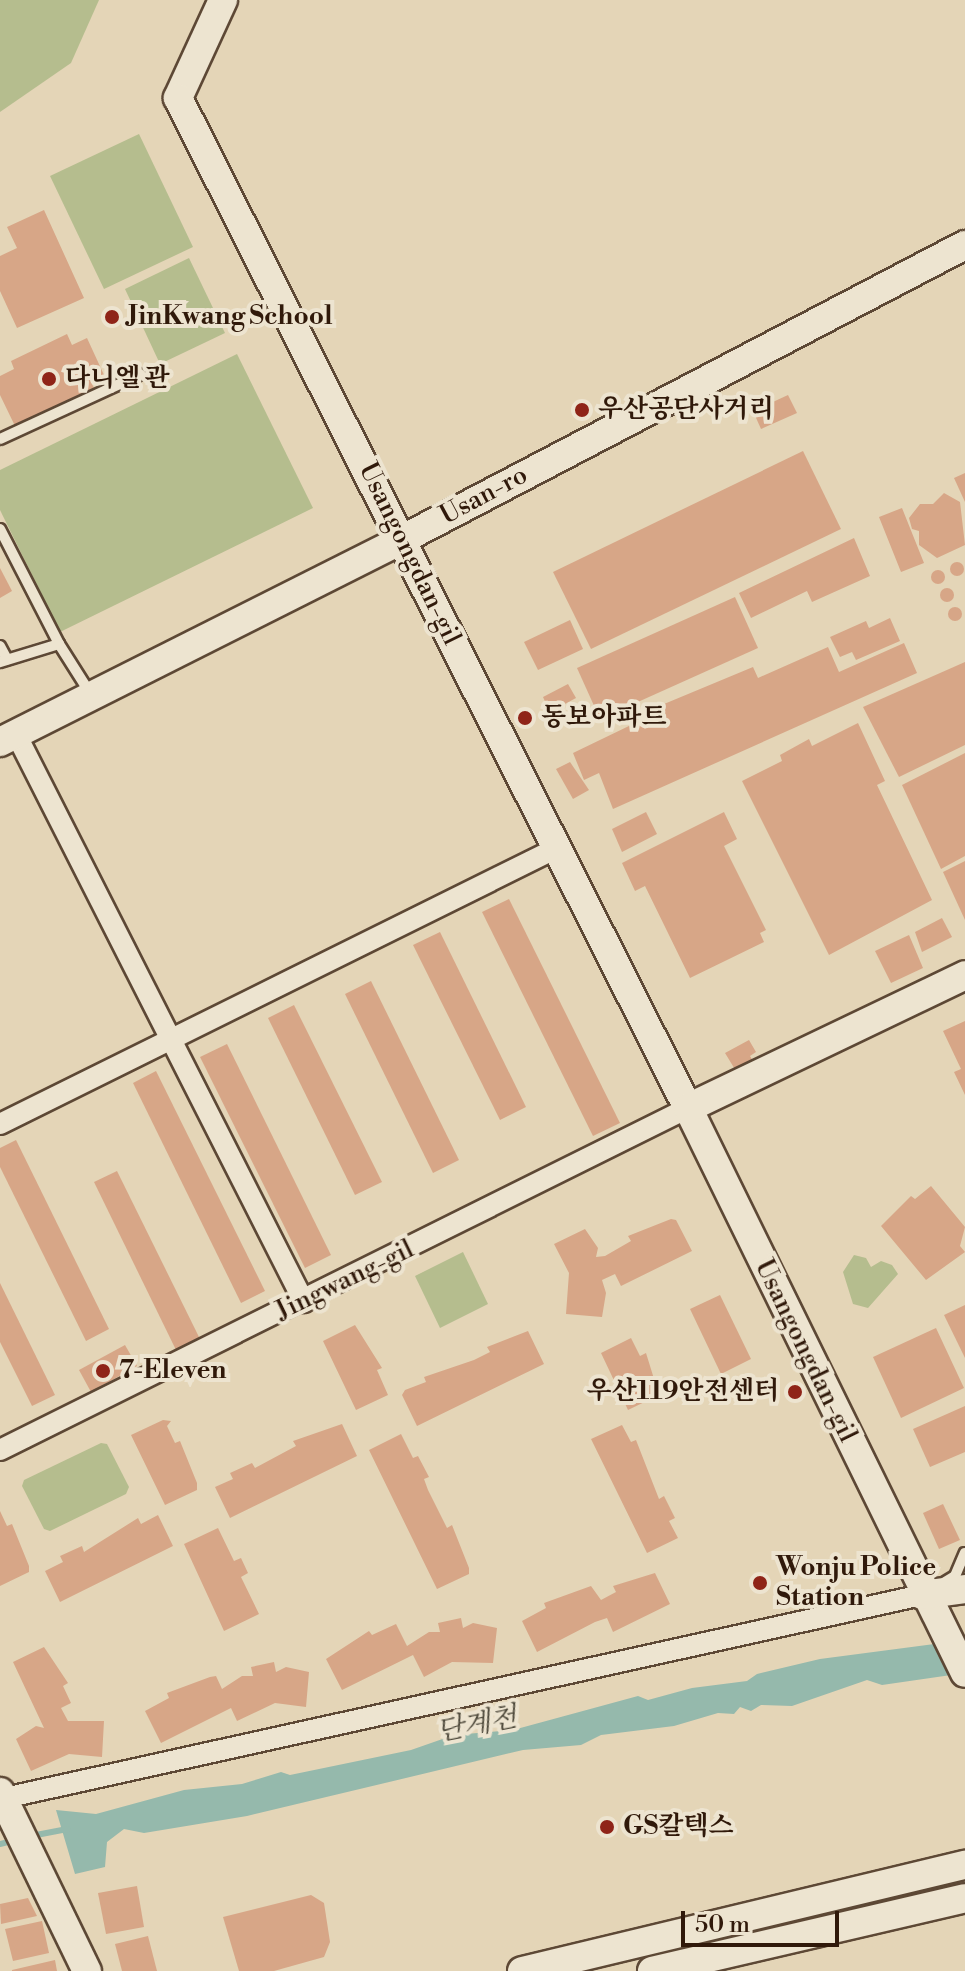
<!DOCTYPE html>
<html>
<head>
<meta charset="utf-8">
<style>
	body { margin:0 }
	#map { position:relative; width:965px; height:1971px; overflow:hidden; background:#e4d5b7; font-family:"Libre Bodoni","Noto Serif KR",serif }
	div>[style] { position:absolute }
	.green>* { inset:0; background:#b5bd8e }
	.water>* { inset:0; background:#95b9ac }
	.stream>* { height:6px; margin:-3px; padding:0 3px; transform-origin:3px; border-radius:3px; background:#95b9ac }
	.building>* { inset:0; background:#d7a687 }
	.round { border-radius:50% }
	.roads { filter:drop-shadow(2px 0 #5d4835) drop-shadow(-2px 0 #5d4835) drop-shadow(0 2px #5d4835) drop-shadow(0 -2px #5d4835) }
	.lane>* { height:10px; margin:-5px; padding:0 5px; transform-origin:5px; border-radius:5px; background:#ede4d0 }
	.street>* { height:20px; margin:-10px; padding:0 10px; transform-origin:10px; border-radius:10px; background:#ede4d0 }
	.secondary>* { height:28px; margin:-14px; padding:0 14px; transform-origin:14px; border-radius:14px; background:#ede4d0 }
	.dots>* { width:22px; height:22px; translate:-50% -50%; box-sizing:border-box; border:4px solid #ede4d0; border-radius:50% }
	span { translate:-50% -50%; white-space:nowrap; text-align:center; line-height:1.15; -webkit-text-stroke:8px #ede4d0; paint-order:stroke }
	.poi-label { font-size:26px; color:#30190a; font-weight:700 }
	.left { translate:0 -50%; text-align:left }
	.right { translate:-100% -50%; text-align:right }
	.street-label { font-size:26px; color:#30190a }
	.water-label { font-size:28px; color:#4e493b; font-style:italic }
	.scale { position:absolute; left:681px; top:1911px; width:158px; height:36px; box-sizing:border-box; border:4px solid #30190a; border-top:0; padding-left:10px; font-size:24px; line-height:28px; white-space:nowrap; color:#30190a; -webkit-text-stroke:6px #ede4d0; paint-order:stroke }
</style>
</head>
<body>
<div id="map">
	<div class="green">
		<i style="clip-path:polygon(0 0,99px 0,71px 63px,0 112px)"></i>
		<i style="clip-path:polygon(139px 134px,193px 247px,104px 289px,50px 176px)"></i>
		<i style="clip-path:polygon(189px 258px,225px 333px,160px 364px,125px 289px)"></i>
		<i style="clip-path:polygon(237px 354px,313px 508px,60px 632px,0 510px,0 470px)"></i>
		<i style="clip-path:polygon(463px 1252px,488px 1304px,440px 1328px,415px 1276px)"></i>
		<i style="clip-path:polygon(854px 1255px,866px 1258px,871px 1267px,881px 1261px,892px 1265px,898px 1274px,868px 1308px,853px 1304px,843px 1272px)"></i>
		<i style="clip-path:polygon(101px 1443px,107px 1444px,129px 1487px,126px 1494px,50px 1531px,44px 1529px,22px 1486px,24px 1480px)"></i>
	</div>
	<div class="water">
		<i style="clip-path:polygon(965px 1640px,965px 1673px,882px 1685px,867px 1680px,792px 1706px,761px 1705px,751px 1711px,740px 1707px,734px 1714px,718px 1713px,674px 1726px,601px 1735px,581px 1745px,523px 1750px,247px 1816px,144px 1833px,124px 1829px,107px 1842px,105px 1867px,75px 1874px,56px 1810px,96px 1814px,184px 1790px,242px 1784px,281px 1772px,290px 1775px,411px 1750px,454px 1735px,513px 1730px,638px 1696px,648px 1700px,692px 1688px,747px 1681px,757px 1674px,820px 1659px)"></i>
	</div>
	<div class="stream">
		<i style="left:31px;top:1836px;width:37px;rotate:-11deg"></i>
		<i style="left:0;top:1844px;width:16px;rotate:-14deg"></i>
	</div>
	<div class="building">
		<i style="clip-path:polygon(44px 210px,84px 298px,17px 328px,0 291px,0 256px,17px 248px,7px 227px)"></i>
		<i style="clip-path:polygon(67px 334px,72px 345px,87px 338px,104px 375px,91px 382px,96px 392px,15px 426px,0 395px,0 376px,14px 369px,11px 361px)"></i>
		<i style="clip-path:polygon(788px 395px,797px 413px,761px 429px,753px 411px)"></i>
		<i style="clip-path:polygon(803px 451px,841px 529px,591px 649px,553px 572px)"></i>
		<i style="clip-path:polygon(965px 473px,965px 502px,954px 478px)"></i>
		<i style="clip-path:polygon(944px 493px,960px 502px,965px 545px,937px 558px,919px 545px,919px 531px,912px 529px,909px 518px,920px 504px,933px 504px)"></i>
		<i style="clip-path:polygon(902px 508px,924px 563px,901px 572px,879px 517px)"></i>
		<i style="clip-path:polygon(854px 538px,870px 576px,812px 602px,807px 591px,751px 618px,739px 593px)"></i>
		<i class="round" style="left:950px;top:562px;width:14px;height:14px"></i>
		<i style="clip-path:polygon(0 568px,12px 591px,0 598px)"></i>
		<i class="round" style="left:931px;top:570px;width:14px;height:14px"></i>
		<i class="round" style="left:940px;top:588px;width:14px;height:14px"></i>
		<i style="clip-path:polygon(735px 597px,758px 648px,600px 719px,577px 668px)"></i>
		<i class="round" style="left:948px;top:607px;width:14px;height:14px"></i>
		<i style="clip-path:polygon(890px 618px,900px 641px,856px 660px,852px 652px,840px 657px,830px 637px,866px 621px,869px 628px)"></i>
		<i style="clip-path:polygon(570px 620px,583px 649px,538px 670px,524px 642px)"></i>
		<i style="clip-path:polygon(904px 643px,917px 673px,613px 809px,599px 773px,584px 780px,573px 753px,631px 725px,628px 719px,753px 667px,758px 678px,828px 647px,839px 672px)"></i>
		<i style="clip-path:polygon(965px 662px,965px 745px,899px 777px,863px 707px)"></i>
		<i style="clip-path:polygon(568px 684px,576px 698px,550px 712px,543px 697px)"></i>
		<i style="clip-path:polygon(858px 723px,885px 781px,877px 785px,932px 900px,829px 955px,742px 781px,782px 761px,780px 755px,809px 739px,812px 746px)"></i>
		<i style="clip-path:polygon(965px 753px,965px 856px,941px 869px,902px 785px)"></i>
		<i style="clip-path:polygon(570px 762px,589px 790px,573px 799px,556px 769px)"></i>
		<i style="clip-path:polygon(646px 812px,657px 834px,622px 852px,612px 829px)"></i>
		<i style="clip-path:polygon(724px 812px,737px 839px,724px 846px,766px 930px,760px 933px,764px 942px,690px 978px,645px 886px,635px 891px,622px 863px)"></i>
		<i style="clip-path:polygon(965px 861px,965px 920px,943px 872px)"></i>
		<i style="clip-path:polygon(509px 899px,620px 1123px,593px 1136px,482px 912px)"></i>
		<i style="clip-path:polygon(942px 918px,952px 937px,922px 952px,915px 932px)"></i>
		<i style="clip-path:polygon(440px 932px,526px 1107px,500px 1120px,413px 945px)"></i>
		<i style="clip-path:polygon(909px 935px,923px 968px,891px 983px,875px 951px)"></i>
		<i style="clip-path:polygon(371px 981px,459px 1160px,433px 1173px,345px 994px)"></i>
		<i style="clip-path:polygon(294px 1005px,382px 1182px,355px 1195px,268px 1018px)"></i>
		<i style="clip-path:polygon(965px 1021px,965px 1095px,954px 1072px,961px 1069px,943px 1031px)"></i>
		<i style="clip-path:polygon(749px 1040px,756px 1052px,750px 1056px,753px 1061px,736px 1071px,725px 1053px)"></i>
		<i style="clip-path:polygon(227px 1044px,331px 1255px,305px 1268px,200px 1057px)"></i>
		<i style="clip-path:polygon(156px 1071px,265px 1291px,241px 1303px,133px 1083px)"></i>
		<i style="clip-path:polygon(16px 1140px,109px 1329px,86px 1341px,0 1167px,0 1148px)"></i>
		<i style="clip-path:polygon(117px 1171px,200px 1339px,176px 1350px,94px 1182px)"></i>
		<i style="clip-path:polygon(931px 1186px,965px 1227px,960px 1246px,965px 1252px,926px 1280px,881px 1226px,911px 1196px,915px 1199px)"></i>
		<i style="clip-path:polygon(671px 1219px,676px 1220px,692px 1251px,621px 1286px,615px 1274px,602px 1280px,606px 1293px,602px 1317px,566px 1314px,569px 1273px,554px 1244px,585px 1229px,598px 1248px,596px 1257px,605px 1256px,631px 1241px,628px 1236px)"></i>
		<i style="clip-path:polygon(0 1283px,55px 1395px,32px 1406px,0 1342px)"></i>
		<i style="clip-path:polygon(720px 1295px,751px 1359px,721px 1374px,690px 1309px)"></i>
		<i style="clip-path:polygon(965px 1305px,965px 1358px,944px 1315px)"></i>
		<i style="clip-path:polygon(355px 1325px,382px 1368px,377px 1370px,388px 1395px,356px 1410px,323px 1341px)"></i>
		<i style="clip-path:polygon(936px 1328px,964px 1388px,901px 1418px,873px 1357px)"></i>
		<i style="clip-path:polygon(528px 1331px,544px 1364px,417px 1426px,402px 1395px,405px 1390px,426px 1382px,424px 1377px,474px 1360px,490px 1352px,487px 1347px)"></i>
		<i style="clip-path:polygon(631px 1338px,640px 1356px,646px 1353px,659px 1395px,628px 1410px,601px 1353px)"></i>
		<i style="clip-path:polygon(125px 1345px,137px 1366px,91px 1392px,79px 1370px)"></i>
		<i style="clip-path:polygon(965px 1406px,965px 1452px,930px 1467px,913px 1429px)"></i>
		<i style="clip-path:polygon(163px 1420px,171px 1421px,167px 1426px,175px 1443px,180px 1441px,197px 1483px,197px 1490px,165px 1505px,131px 1435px)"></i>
		<i style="clip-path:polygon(342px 1424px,357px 1456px,230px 1518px,215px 1487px,233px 1479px,230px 1473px,252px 1463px,255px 1468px,296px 1446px,293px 1441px)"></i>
		<i style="clip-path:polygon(622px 1425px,631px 1442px,636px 1440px,659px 1499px,664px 1496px,675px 1518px,669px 1521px,678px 1538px,647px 1553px,591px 1439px)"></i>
		<i style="clip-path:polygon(401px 1434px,413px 1458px,418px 1456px,429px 1477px,424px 1479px,428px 1490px,447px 1528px,452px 1525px,469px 1568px,469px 1574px,437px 1589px,369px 1450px)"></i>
		<i style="clip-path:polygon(943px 1504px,960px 1540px,939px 1549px,923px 1513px)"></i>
		<i style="clip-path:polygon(0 1511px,7px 1526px,12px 1524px,29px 1566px,29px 1572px,0 1586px)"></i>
		<i style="clip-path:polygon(158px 1515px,173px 1546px,60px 1602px,45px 1571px,63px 1562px,60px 1556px,82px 1546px,84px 1552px,138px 1518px,141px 1524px)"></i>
		<i style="clip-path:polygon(218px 1528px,234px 1561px,241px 1558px,248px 1573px,241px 1577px,259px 1614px,224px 1631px,184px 1544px)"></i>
		<i style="clip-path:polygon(655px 1573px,670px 1604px,613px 1632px,607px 1618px,595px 1622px,537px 1652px,522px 1621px,546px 1608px,544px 1603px,591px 1586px,601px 1600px,616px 1592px,613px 1586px)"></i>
		<i style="clip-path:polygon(461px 1618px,463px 1628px,473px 1623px,497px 1628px,493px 1663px,452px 1662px,424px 1677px,413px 1655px,342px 1690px,326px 1659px,369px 1631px,372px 1635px,396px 1624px,407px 1646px,429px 1632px,440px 1632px,438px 1623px)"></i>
		<i style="clip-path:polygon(44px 1647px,68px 1683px,63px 1686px,71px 1703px,61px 1708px,68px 1721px,104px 1721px,102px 1757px,69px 1754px,31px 1771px,16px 1739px,36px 1726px,44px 1728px,13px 1662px)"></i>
		<i style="clip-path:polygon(274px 1662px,276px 1672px,286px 1667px,309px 1672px,306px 1707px,275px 1703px,237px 1721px,231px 1708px,161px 1743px,145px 1711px,169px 1698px,167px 1693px,210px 1677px,216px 1676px,222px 1689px,242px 1676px,253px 1676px,251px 1667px)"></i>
		<i style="clip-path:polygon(137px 1886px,144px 1927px,106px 1934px,98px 1893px)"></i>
		<i style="clip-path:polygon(311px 1895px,324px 1903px,330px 1942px,324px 1957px,274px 1971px,239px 1971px,223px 1917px)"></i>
		<i style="clip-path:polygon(28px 1898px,37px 1916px,1px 1924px,0 1904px)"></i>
		<i style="clip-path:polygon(42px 1921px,49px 1953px,13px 1961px,5px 1929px)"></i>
		<i style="clip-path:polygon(148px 1936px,157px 1971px,122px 1971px,115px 1944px)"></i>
		<i style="clip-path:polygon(55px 1960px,57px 1971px,12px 1971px,12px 1970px)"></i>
	</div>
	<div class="roads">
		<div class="lane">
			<i style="left:0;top:439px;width:155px;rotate:-24.7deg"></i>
			<i style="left:0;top:529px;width:129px;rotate:62.8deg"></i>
			<i style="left:59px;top:644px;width:62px;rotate:163deg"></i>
			<i style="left:59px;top:644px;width:58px;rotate:57.7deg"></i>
			<i style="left:0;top:646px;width:15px;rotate:62deg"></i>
			<i style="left:945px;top:1582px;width:12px;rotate:-31deg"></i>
			<i style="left:955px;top:1576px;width:25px;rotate:-67deg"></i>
		</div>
		<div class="street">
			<i style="left:16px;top:734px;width:637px;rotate:63.11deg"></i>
			<i style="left:0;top:1124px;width:619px;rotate:-26.36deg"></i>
			<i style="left:0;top:1450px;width:768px;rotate:-26.43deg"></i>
			<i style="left:0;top:1799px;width:944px;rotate:-12.48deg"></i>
		</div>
		<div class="secondary">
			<i style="left:223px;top:0;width:108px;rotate:114.7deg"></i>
			<i style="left:178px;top:98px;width:1131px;rotate:63.21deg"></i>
			<i style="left:688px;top:1108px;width:629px;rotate:63.88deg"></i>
			<i style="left:0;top:742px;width:451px;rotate:-26.7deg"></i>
			<i style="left:403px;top:539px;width:634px;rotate:-27.62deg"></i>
			<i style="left:688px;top:1108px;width:307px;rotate:-25.6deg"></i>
			<i style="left:922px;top:1595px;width:43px;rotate:-7.9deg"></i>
			<i style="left:0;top:1792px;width:199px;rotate:64.1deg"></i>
			<i style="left:522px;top:1971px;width:456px;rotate:-13.5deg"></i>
			<i style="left:652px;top:1971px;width:321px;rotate:-13.1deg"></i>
		</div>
	</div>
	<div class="dots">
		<i style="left:112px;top:317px;background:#8f2418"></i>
		<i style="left:49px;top:379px;background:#8f2418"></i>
		<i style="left:582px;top:410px;background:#8f2418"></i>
		<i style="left:525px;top:718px;background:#8f2418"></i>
		<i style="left:103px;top:1371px;background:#8f2418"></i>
		<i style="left:795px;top:1392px;background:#8f2418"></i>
		<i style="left:760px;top:1583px;background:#8f2418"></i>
		<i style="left:607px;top:1827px;background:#8f2418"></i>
	</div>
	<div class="poi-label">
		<span class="left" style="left:128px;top:317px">JinKwang School</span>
		<span class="left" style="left:65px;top:379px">다니엘 관</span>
		<span class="left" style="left:598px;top:410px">우산공단사거리</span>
		<span class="left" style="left:541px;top:718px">동보아파트</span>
		<span class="left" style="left:119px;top:1371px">7-Eleven</span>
		<span class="right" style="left:779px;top:1392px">우산119안전센터</span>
		<span class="left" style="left:776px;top:1583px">Wonju Police<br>Station</span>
		<span class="left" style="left:623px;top:1827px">GS칼텍스</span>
	</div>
	<div class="street-label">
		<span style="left:484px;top:496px;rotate:-28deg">Usan-ro</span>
		<span style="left:409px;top:554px;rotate:64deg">Usangongdan-gil</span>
		<span style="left:345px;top:1281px;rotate:-26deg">Jingwang-gil</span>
		<span style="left:805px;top:1351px;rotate:64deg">Usangongdan-gil</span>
	</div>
	<div class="water-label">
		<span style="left:477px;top:1725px;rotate:-11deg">단계천</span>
	</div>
	<div class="scale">50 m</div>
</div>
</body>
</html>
